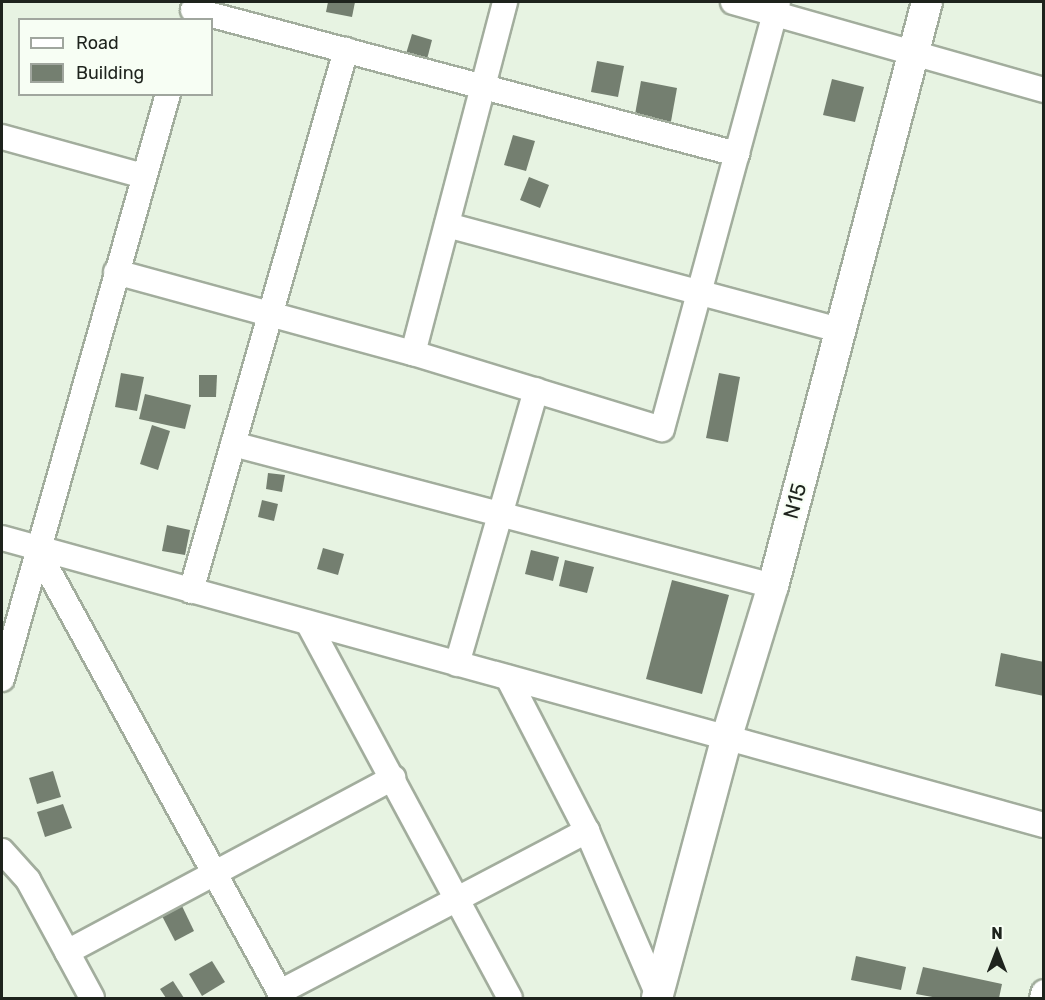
<!DOCTYPE html>
<html>
<head>
<meta charset="utf-8">
<style>
	body { margin:0 }
	#map { position:relative; width:1045px; height:1000px; overflow:hidden; background:#e7f3e2; font-family:Rubik,sans-serif }
	div>[style] { position:absolute }
	.building>* { inset:0; background:#747f70 }
	.roads { filter:drop-shadow(2px 0 #a2ad9d) drop-shadow(-2px 0 #a2ad9d) drop-shadow(0 2px #a2ad9d) drop-shadow(0 -2px #a2ad9d) }
	.minor>* { height:24px; margin:-12px; padding:0 12px; transform-origin:12px; border-radius:12px; background:#fff }
	.major>* { height:30px; margin:-15px; padding:0 15px; transform-origin:15px; border-radius:15px; background:#fff }
	span { translate:-50% -50%; white-space:nowrap; text-align:center; line-height:1.15; -webkit-text-stroke:4.5px #f7fef4; paint-order:stroke }
	.street-label { font-size:21px; color:#1e231d }
	.frame { position:absolute; inset:0; border:3px solid #1e231d; pointer-events:none }
	.legend { position:absolute; left:18px; top:18px; width:195px; height:78px; box-sizing:border-box; background:#f7fef4; border:2px solid #a0a69e; margin:0; padding:8px 10px; list-style:none; font-size:18px; color:#1e231d }
	.legend li { display:flex; align-items:center; gap:12px; height:30px }
	.legend b { width:30px; border:2px solid #a0a69e }
	.north { position:absolute; left:967px; top:922px; width:60px; height:60px; -webkit-text-stroke:4px #f7fef4; paint-order:stroke; rotate:0deg; font-size:16px; font-weight:700; line-height:24px; text-align:center; color:#1e231d }
	.north::after { content:''; display:block; margin:auto; width:21px; height:27px; background:#1e231d; clip-path:polygon(50% 0,100% 100%,50% 72%,0 100%) }
</style>
</head>
<body>
<div id="map">
	<div class="building">
		<i style="clip-path:polygon(328px 2px,355px 2px,352px 17px,326px 12px)"></i>
		<i style="clip-path:polygon(412px 34px,432px 40px,426px 63px,405px 57px)"></i>
		<i style="clip-path:polygon(597px 61px,624px 66px,618px 97px,591px 92px)"></i>
		<i style="clip-path:polygon(832px 79px,864px 87px,855px 122px,823px 115px)"></i>
		<i style="clip-path:polygon(641px 81px,677px 88px,670px 127px,634px 120px)"></i>
		<i style="clip-path:polygon(513px 135px,535px 141px,526px 171px,504px 165px)"></i>
		<i style="clip-path:polygon(529px 177px,549px 185px,540px 208px,520px 200px)"></i>
		<i style="clip-path:polygon(121px 373px,144px 377px,137px 411px,115px 407px)"></i>
		<i style="clip-path:polygon(719px 373px,740px 377px,728px 442px,706px 438px)"></i>
		<i style="clip-path:polygon(199px 375px,217px 375px,216px 397px,199px 397px)"></i>
		<i style="clip-path:polygon(145px 394px,191px 405px,185px 429px,139px 419px)"></i>
		<i style="clip-path:polygon(152px 425px,170px 431px,158px 470px,140px 464px)"></i>
		<i style="clip-path:polygon(268px 473px,285px 475px,282px 492px,266px 489px)"></i>
		<i style="clip-path:polygon(262px 500px,278px 504px,274px 521px,258px 517px)"></i>
		<i style="clip-path:polygon(167px 525px,190px 530px,185px 555px,162px 551px)"></i>
		<i style="clip-path:polygon(323px 548px,344px 554px,338px 575px,317px 569px)"></i>
		<i style="clip-path:polygon(531px 550px,559px 557px,553px 581px,525px 574px)"></i>
		<i style="clip-path:polygon(565px 560px,594px 567px,587px 593px,559px 586px)"></i>
		<i style="clip-path:polygon(672px 580px,729px 595px,702px 694px,646px 679px)"></i>
		<i style="clip-path:polygon(1001px 653px,1044px 662px,1044px 696px,995px 686px)"></i>
		<i style="clip-path:polygon(53px 771px,61px 797px,37px 804px,29px 778px)"></i>
		<i style="clip-path:polygon(63px 804px,72px 828px,45px 837px,37px 812px)"></i>
		<i style="clip-path:polygon(182px 906px,194px 931px,175px 941px,162px 916px)"></i>
		<i style="clip-path:polygon(856px 956px,906px 967px,901px 990px,851px 980px)"></i>
		<i style="clip-path:polygon(212px 961px,225px 982px,202px 996px,189px 974px)"></i>
		<i style="clip-path:polygon(923px 967px,1002px 984px,999px 998px,938px 998px,916px 994px)"></i>
		<i style="clip-path:polygon(173px 981px,184px 998px,166px 998px,160px 989px)"></i>
	</div>
	<div class="roads">
		<div class="minor">
			<i style="left:733px;top:2px;width:323px;rotate:15.8deg"></i>
			<i style="left:193px;top:10px;width:563px;rotate:14.83deg"></i>
			<i style="left:2px;top:137px;width:147px;rotate:15.4deg"></i>
			<i style="left:447px;top:225px;width:407px;rotate:15deg"></i>
			<i style="left:116px;top:272px;width:308px;rotate:15.3deg"></i>
			<i style="left:413px;top:353px;width:260px;rotate:17deg"></i>
			<i style="left:662px;top:429px;width:442px;rotate:-74.8deg"></i>
			<i style="left:413px;top:353px;width:363px;rotate:-75.3deg"></i>
			<i style="left:233px;top:444px;width:558px;rotate:14.73deg"></i>
			<i style="left:2px;top:538px;width:1081px;rotate:15.4deg"></i>
			<i style="left:36px;top:548px;width:513px;rotate:61.24deg"></i>
			<i style="left:191px;top:591px;width:563px;rotate:-74.01deg"></i>
			<i style="left:308px;top:623px;width:426px;rotate:61.7deg"></i>
			<i style="left:457px;top:664px;width:285px;rotate:-73.9deg"></i>
			<i style="left:508px;top:678px;width:172px;rotate:62.7deg"></i>
			<i style="left:587px;top:831px;width:179px;rotate:66.6deg"></i>
			<i style="left:2px;top:679px;width:608px;rotate:-74.16deg"></i>
			<i style="left:2px;top:851px;width:39px;rotate:48deg"></i>
			<i style="left:28px;top:880px;width:134px;rotate:61.5deg"></i>
			<i style="left:67px;top:952px;width:370px;rotate:-28.1deg"></i>
			<i style="left:280px;top:992px;width:347px;rotate:-27.7deg"></i>
			<i style="left:1042px;top:998px;width:6px;rotate:-72deg"></i>
		</div>
		<div class="major">
			<i style="left:657px;top:998px;width:271px;rotate:-75deg"></i>
			<i style="left:727px;top:736px;width:157px;rotate:-73deg"></i>
			<i style="left:773px;top:586px;width:604px;rotate:-75.23deg"></i>
		</div>
	</div>
	<div class="street-label">
		<span style="left:795px;top:501px;rotate:-75deg">N15</span>
	</div>
	<div class="frame"></div>
	<ul class="legend">
	<li><b style="height:8px;background:#fff"></b>Road</li>
	<li><b style="height:16px;background:#747f70"></b>Building</li>
	</ul>
	<div class="north">N</div>
</div>
</body>
</html>
